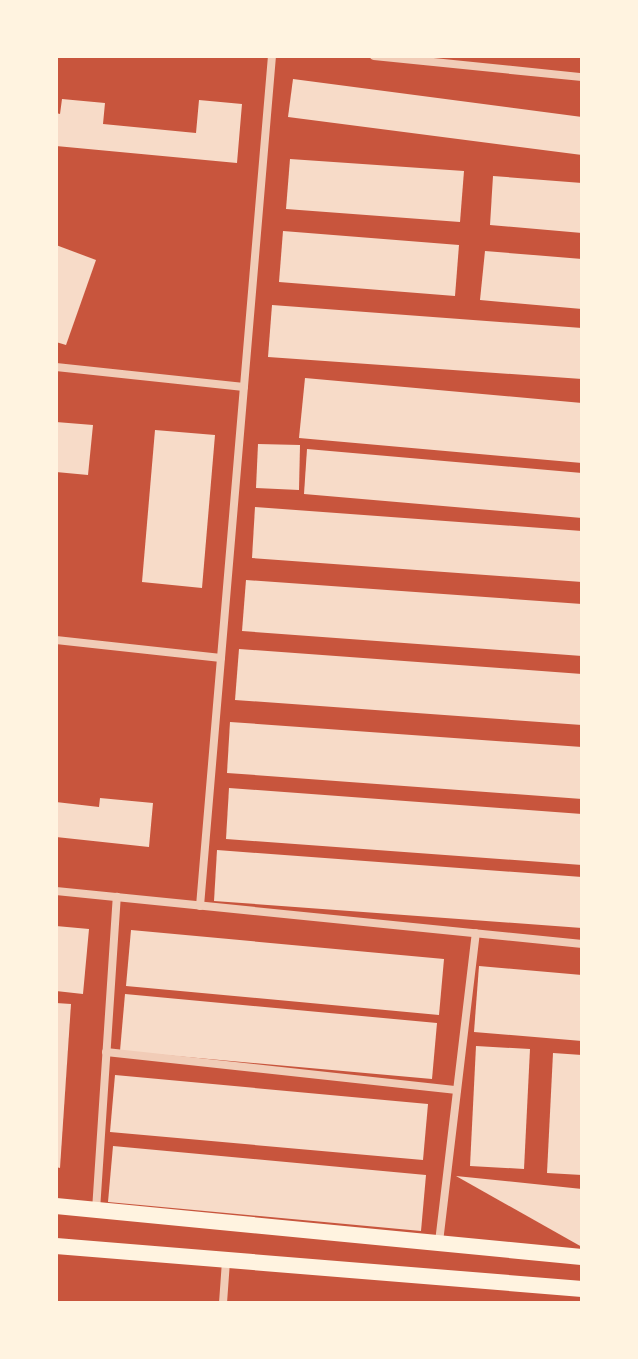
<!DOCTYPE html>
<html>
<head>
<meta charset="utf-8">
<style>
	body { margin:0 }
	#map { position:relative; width:638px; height:1359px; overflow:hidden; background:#c8553d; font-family:"Open Sans",sans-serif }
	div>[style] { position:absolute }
	.building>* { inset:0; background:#f7dbc8 }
	.minor>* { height:8px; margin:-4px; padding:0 4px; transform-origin:4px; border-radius:4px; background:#f1ccb7 }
	.secondary>* { height:16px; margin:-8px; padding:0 8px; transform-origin:8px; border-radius:8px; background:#fff3e0 }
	span { translate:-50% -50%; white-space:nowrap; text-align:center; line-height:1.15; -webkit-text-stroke:8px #fff3e0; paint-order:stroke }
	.frame { position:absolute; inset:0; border:58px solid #fff3e0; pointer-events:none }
</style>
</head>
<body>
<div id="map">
	<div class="building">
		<i style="clip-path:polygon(293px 79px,582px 117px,582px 155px,288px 117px)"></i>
		<i style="clip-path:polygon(62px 99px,105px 103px,103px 124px,196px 133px,199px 100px,242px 104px,237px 163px,56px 146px,56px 113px,60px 114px)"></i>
		<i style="clip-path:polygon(290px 159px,464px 171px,460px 222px,286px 209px)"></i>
		<i style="clip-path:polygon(493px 176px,582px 183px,582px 233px,490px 225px)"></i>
		<i style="clip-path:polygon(283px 231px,459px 245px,455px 296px,279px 282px)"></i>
		<i style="clip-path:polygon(56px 245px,96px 260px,66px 345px,56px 342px)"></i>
		<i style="clip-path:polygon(485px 251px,582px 259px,582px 309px,480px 300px)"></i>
		<i style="clip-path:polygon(272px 305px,582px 328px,582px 379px,268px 357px)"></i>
		<i style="clip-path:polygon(305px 378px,582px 403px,582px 463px,299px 438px)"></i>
		<i style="clip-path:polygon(56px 422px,93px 425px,88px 475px,56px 472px)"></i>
		<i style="clip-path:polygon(155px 430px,215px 435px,202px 588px,142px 582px)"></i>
		<i style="clip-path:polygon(258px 444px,300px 445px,299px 490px,256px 488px)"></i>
		<i style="clip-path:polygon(307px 449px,582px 473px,582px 518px,304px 494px)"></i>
		<i style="clip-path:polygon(255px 507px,582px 531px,582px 582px,252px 558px)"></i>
		<i style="clip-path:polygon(246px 580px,582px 604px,582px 656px,242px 631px)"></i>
		<i style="clip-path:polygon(239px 649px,582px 674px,582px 725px,235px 700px)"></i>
		<i style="clip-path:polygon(230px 722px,582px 747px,582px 799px,227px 773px)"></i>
		<i style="clip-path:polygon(229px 788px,582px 814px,582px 865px,226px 839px)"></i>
		<i style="clip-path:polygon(100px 798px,153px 803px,149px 847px,56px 837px,56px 802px,99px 807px)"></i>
		<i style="clip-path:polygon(217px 850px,582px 877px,582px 928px,214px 901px)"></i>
		<i style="clip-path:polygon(56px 926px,89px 929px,83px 994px,56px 991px)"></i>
		<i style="clip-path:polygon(131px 930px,444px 959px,439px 1015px,126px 986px)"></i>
		<i style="clip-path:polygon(479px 966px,582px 975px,582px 1041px,474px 1032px)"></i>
		<i style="clip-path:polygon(125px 994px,437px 1023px,432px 1079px,120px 1051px)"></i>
		<i style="clip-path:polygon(56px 1003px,71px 1004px,60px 1168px,56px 1167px)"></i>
		<i style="clip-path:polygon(476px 1046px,530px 1049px,524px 1169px,470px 1166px)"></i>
		<i style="clip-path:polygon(553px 1053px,582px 1055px,582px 1175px,547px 1173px)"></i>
		<i style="clip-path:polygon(115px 1075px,428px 1104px,423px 1160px,110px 1132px)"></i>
		<i style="clip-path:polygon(113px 1146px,426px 1175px,421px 1231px,108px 1202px)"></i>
		<i style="clip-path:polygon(456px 1176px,582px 1189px,582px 1247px)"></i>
	</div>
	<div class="minor">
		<i style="left:374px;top:56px;width:209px;rotate:5.8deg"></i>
		<i style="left:56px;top:367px;width:189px;rotate:6.1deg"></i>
		<i style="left:56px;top:640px;width:166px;rotate:6.2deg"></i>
		<i style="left:56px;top:891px;width:529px;rotate:5.75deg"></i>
		<i style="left:200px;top:906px;width:853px;rotate:-85.16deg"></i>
		<i style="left:106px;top:1052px;width:353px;rotate:6.2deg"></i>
		<i style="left:96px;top:1210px;width:314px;rotate:-86.2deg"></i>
		<i style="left:439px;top:1242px;width:311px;rotate:-83.2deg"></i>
		<i style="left:223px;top:1303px;width:42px;rotate:-85.9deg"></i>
	</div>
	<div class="secondary">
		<i style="left:56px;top:1206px;width:528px;rotate:5.54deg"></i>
		<i style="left:56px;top:1246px;width:528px;rotate:4.67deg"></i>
	</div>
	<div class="frame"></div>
</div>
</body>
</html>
